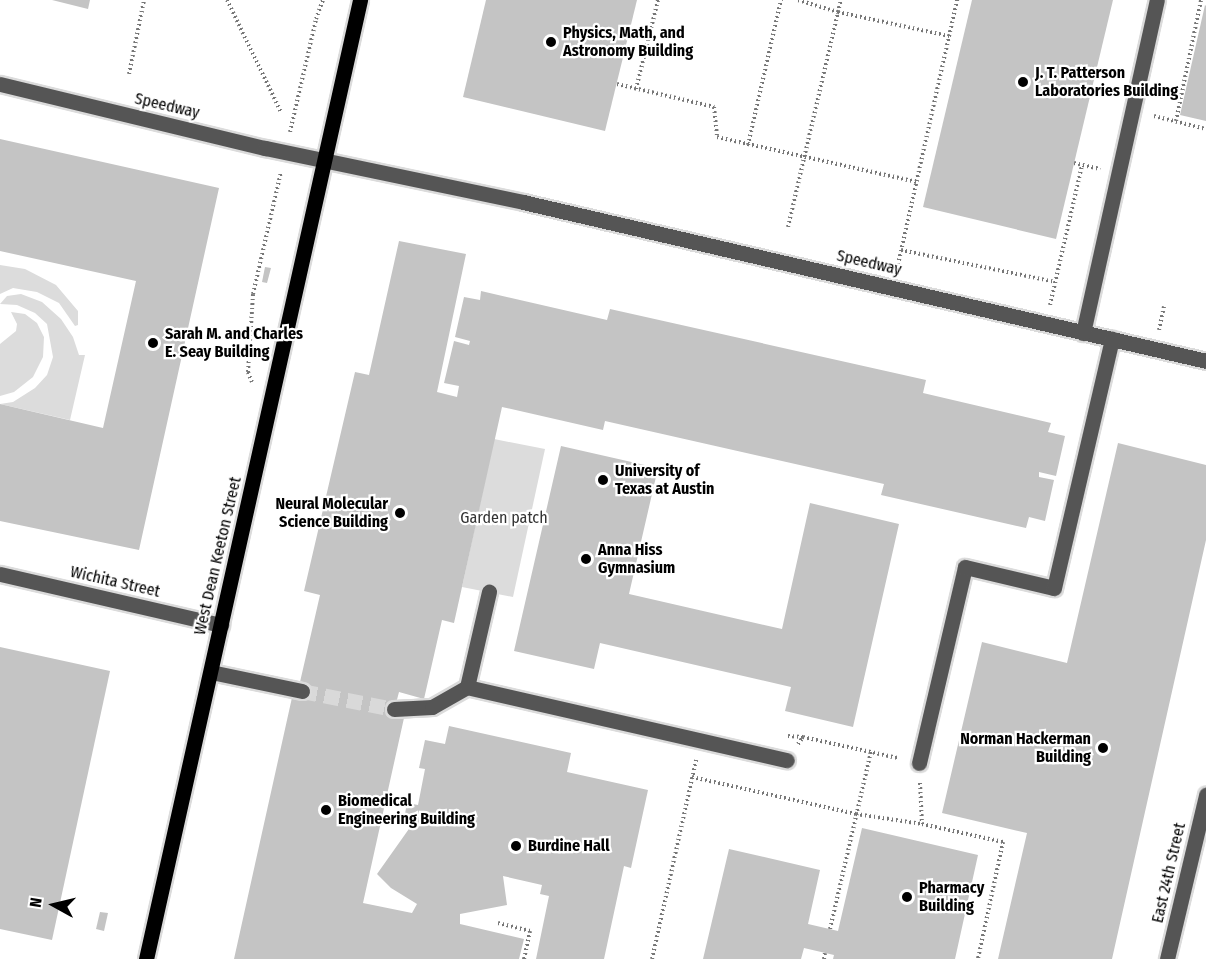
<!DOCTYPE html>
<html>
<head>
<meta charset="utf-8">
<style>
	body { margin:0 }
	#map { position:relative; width:1206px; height:959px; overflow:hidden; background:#fff; font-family:"Fira Sans Condensed",sans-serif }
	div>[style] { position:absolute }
	.green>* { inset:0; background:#dcdcdc }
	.building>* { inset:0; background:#c4c4c4 }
	.minor-tunnel>* { height:15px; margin-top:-7.5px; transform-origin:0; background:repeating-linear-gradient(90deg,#d9d9d9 0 15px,transparent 0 23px) }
	.path>* { height:4px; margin-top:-2px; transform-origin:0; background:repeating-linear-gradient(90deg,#777 0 1.5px,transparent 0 4.5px) }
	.roads { filter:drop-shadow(2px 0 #dbdbdb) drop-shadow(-2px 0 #dbdbdb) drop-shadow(0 2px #dbdbdb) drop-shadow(0 -2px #dbdbdb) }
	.minor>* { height:15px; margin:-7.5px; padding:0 7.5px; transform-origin:7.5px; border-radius:7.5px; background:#555 }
	.major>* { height:15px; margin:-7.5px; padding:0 7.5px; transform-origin:7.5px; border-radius:7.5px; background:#000 }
	.dots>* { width:16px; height:16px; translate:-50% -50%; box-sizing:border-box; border:3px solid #fff; border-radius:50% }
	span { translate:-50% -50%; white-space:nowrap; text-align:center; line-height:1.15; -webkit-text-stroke:4.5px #fff; paint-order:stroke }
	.poi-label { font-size:16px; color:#000; font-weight:700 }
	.left { translate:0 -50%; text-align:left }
	.right { translate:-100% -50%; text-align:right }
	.street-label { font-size:16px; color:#000 }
	.park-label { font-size:16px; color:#333 }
	.north { position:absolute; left:24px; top:875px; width:60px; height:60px; -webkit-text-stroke:4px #fff; paint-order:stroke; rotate:278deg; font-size:16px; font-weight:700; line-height:24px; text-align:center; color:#000 }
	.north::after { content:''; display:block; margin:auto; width:21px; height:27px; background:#000; clip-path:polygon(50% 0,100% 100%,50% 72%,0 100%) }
</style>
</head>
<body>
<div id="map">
	<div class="green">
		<i style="clip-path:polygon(0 265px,25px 269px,56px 285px,78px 311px,78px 325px,75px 326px,59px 303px,37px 292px,13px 288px,0 294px)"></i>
		<i style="clip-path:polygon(21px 294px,42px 302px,61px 319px,73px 337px,79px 355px,85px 355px,70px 420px,0 404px,13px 402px,35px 388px,47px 375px,53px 357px,47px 324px,35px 313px,17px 305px,0 304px,7px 296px)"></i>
		<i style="clip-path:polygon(11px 312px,25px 314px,37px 323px,44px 337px,43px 357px,33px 377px,14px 392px,0 396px,0 344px,16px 331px,17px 324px)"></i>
		<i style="clip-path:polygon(494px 439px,545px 449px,513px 597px,462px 587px)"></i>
	</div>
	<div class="building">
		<i style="clip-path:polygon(52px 0,90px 0,88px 9px)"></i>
		<i style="clip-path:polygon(486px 0,637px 0,605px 131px,463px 97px)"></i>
		<i style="clip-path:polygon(972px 0,1113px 0,1056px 239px,923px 207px)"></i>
		<i style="clip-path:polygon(1205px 5px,1206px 6px,1206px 121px,1180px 115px)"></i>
		<i style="clip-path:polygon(0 139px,219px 188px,139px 550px,0 521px,0 404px,103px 428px,136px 281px,0 251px)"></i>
		<i style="clip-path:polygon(399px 241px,466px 254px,437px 392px,457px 397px,459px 386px,444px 383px,454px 341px,469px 345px,470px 341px,455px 337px,464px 297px,480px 300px,481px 291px,607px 320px,610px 309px,926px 380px,923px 393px,1051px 423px,1048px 432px,1065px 436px,1056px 476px,1039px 472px,1039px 477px,1054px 480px,1045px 521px,1029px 517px,1026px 528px,881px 495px,884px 484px,605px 421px,603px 430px,502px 407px,454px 623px,442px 620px,424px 699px,399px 692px,393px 715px,404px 718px,363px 903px,412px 913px,417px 904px,391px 888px,377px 874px,411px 826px,404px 819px,407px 803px,418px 805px,425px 769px,419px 768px,425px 740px,445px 744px,449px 726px,571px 753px,567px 772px,648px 790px,631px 868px,624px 866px,604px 959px,536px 959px,549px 896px,540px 894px,542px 885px,503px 876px,507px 905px,460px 914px,460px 924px,524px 939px,519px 959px,234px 959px,293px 693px,302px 691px,304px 683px,300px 682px,320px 595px,304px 591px,355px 372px,369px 375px)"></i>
		<i style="clip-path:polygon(265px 267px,271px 268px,267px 283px,262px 282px)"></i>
		<i style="clip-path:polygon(1118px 443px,1206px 465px,1206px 540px,1112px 959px,998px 959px,1027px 833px,942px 813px,982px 642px,1067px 663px)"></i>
		<i style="clip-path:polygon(561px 446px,658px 468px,629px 594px,782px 629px,810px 503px,899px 524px,853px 727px,785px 711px,791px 687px,600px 643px,594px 669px,514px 651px)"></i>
		<i style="clip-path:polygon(0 647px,110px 671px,52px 940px,0 929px)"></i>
		<i style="clip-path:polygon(862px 828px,978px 855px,955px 959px,833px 959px,834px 955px,804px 948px,801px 959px,703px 959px,729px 849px,820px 870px,808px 924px,838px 931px)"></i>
		<i style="clip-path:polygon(100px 912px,108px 913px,104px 931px,96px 929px)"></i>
	</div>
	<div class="minor-tunnel">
		<i style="left:302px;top:691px;width:94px;rotate:11.1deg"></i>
	</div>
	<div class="path">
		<i style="left:227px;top:0;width:124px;rotate:64.3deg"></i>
		<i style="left:798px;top:0;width:42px;rotate:16.7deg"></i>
		<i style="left:838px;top:12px;width:114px;rotate:12.2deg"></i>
		<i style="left:129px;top:74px;width:76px;rotate:-78.5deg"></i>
		<i style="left:617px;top:84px;width:100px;rotate:13.3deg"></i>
		<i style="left:714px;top:107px;width:30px;rotate:84deg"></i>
		<i style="left:717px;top:137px;width:205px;rotate:12.7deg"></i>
		<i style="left:636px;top:89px;width:92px;rotate:-76.1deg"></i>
		<i style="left:1154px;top:116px;width:54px;rotate:14deg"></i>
		<i style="left:1176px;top:121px;width:124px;rotate:-78.3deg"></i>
		<i style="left:290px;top:132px;width:116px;rotate:-77deg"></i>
		<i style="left:316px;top:19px;width:20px;rotate:-70deg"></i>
		<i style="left:748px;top:145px;width:149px;rotate:-77.2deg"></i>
		<i style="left:1074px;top:163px;width:27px;rotate:13deg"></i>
		<i style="left:788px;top:227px;width:233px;rotate:-76.9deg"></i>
		<i style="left:901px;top:250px;width:157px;rotate:11.7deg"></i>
		<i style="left:897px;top:269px;width:276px;rotate:-77.4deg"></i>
		<i style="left:1050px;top:305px;width:144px;rotate:-77.1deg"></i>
		<i style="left:1159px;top:330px;width:24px;rotate:-78deg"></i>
		<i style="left:252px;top:382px;width:11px;rotate:-112deg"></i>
		<i style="left:248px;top:372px;width:78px;rotate:-86.3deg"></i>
		<i style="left:253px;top:294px;width:125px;rotate:-77.1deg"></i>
		<i style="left:788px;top:736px;width:15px;rotate:4deg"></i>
		<i style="left:798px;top:744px;width:9px;rotate:-54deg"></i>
		<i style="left:803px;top:737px;width:97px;rotate:12.5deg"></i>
		<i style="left:692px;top:777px;width:168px;rotate:12.7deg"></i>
		<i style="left:856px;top:814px;width:67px;rotate:8.6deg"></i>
		<i style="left:922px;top:824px;width:83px;rotate:12.5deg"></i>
		<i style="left:1003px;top:842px;width:120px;rotate:102.1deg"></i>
		<i style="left:920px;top:783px;width:41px;rotate:87.2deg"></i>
		<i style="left:498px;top:923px;width:33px;rotate:14deg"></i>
		<i style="left:530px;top:931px;width:29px;rotate:102deg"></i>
		<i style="left:830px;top:929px;width:182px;rotate:-77deg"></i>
		<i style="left:652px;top:959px;width:204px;rotate:-77.5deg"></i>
		<i style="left:824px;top:959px;width:6px;rotate:-81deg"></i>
	</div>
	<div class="roads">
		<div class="minor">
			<i style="left:0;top:84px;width:273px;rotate:13.6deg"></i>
			<i style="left:265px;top:148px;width:264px;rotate:11.8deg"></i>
			<i style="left:523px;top:202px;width:701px;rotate:13.1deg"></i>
			<i style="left:1083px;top:333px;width:341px;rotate:-77.5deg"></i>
			<i style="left:0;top:574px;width:227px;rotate:13deg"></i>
			<i style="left:211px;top:672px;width:93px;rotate:11.8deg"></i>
			<i style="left:467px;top:687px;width:98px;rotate:-77deg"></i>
			<i style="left:394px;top:709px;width:38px;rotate:-3deg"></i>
			<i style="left:432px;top:707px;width:40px;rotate:-29.7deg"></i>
			<i style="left:467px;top:687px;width:328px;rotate:12.9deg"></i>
			<i style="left:919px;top:763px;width:201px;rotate:-76.8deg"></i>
			<i style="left:965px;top:567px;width:91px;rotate:13.3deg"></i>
			<i style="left:1054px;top:588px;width:256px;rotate:-76.9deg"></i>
			<i style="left:1167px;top:959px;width:169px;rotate:-76.6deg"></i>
		</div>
		<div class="major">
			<i style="left:146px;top:959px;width:983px;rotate:-77.42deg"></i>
		</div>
	</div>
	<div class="dots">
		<i style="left:551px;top:42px;background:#000"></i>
		<i style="left:1023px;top:82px;background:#000"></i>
		<i style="left:153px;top:343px;background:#000"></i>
		<i style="left:603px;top:480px;background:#000"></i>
		<i style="left:400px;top:513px;background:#000"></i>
		<i style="left:586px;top:559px;background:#000"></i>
		<i style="left:1103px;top:748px;background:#000"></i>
		<i style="left:326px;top:810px;background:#000"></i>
		<i style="left:516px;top:846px;background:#000"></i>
		<i style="left:907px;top:897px;background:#000"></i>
	</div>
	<div class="poi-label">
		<span class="left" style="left:563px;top:42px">Physics, Math, and<br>Astronomy Building</span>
		<span class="left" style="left:1035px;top:82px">J. T. Patterson<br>Laboratories Building</span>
		<span class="left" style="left:165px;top:343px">Sarah M. and Charles<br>E. Seay Building</span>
		<span class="left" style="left:615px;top:480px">University of<br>Texas at Austin</span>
		<span class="right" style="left:388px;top:513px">Neural Molecular<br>Science Building</span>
		<span class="left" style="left:598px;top:559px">Anna Hiss<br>Gymnasium</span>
		<span class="right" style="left:1091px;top:748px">Norman Hackerman<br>Building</span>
		<span class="left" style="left:338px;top:810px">Biomedical<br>Engineering Building</span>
		<span class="left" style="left:528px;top:846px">Burdine Hall</span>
		<span class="left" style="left:919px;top:897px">Pharmacy<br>Building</span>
	</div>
	<div class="street-label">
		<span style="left:167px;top:106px;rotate:13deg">Speedway</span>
		<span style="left:869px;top:263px;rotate:13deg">Speedway</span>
		<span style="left:218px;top:556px;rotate:-77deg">West Dean Keeton Street</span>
		<span style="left:115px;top:582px;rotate:13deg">Wichita Street</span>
		<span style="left:1169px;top:873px;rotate:-77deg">East 24th Street</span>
	</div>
	<div class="park-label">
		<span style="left:504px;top:518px">Garden patch</span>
	</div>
	<div class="north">N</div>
</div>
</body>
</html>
